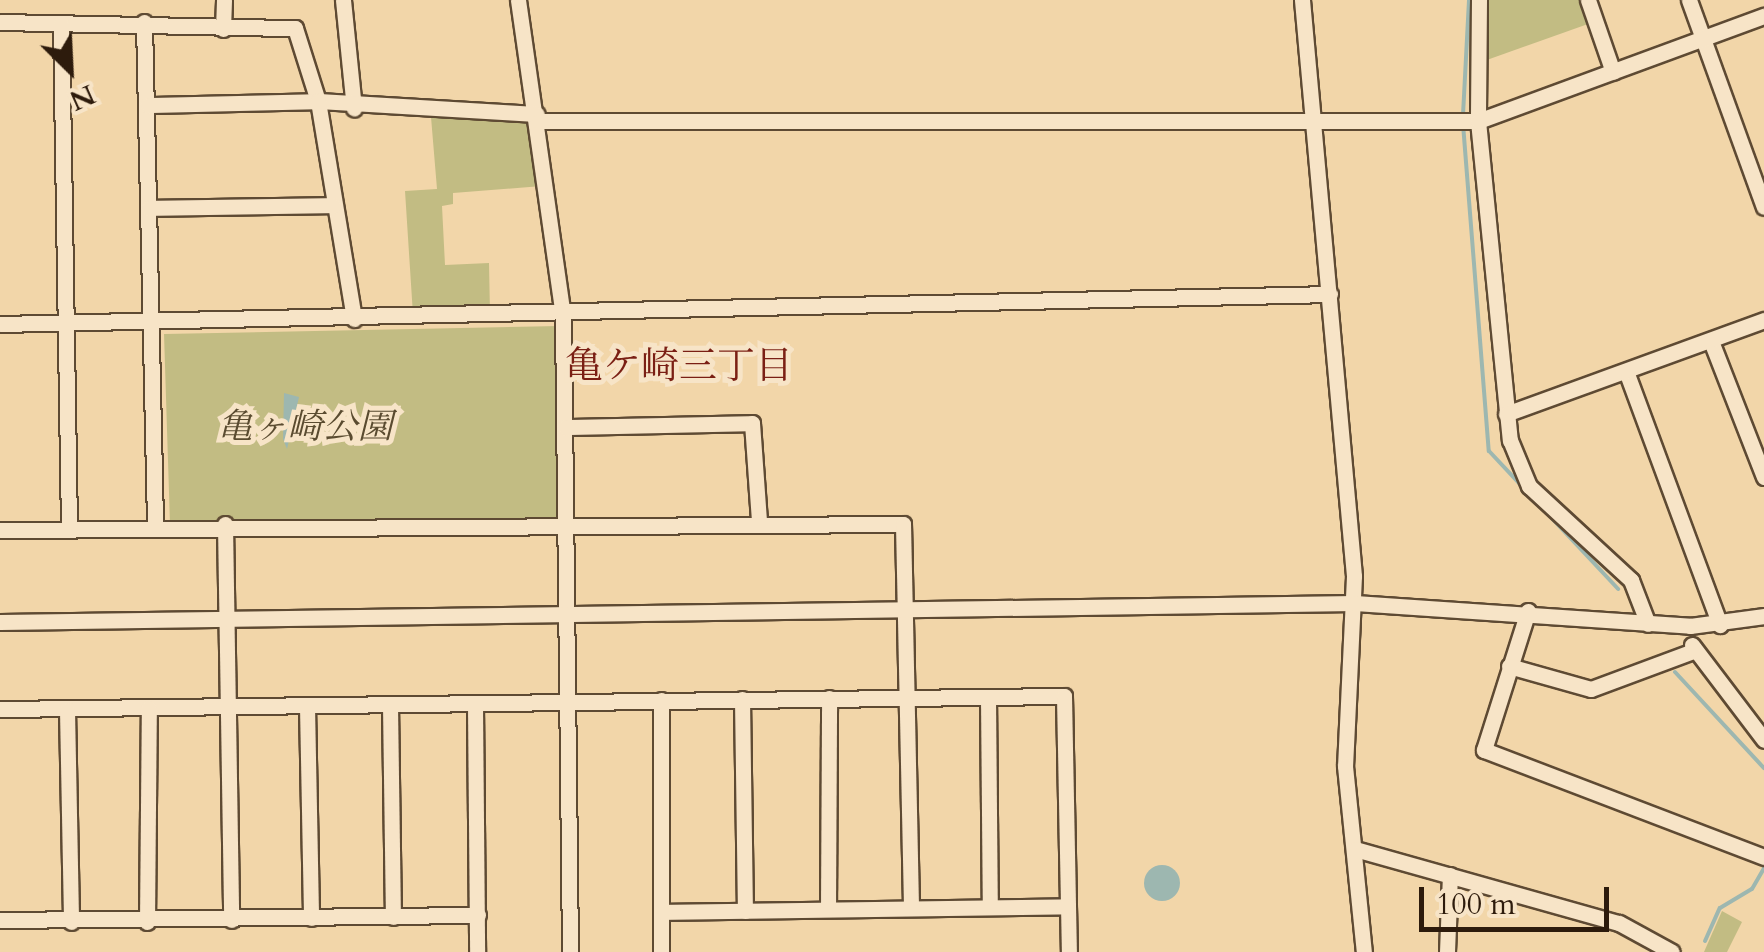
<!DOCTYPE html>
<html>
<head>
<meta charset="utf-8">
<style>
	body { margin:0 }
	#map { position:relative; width:1764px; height:952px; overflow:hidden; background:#f2d6a9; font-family:Cardo,"Noto Serif JP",serif }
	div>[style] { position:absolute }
	.green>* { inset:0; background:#c2bc83 }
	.water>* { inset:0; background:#9db7b0 }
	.round { border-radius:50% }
	.stream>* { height:4px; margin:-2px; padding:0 2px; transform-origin:2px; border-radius:2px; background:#9db7b0 }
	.roads { filter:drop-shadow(2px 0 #5e4a33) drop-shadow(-2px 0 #5e4a33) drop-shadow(0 2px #5e4a33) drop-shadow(0 -2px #5e4a33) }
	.minor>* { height:15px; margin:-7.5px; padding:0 7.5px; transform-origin:7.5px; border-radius:7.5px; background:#f7e4c7 }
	span { translate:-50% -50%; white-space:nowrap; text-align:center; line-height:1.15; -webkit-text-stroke:10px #f7e4c7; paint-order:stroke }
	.park-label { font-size:35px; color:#5a4b30; font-style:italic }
	.neighbourhood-label { font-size:38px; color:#7a1f14 }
	.north { position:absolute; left:20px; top:20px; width:100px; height:100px; -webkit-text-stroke:8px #f7e4c7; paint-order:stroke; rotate:156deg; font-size:28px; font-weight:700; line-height:40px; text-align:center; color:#2d1b0c }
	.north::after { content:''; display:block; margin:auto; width:35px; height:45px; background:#2d1b0c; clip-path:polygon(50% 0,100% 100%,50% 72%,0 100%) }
	.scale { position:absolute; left:1419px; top:887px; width:190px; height:45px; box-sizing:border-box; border:5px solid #2d1b0c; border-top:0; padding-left:12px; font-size:30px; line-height:35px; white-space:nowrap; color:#2d1b0c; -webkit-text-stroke:8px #f7e4c7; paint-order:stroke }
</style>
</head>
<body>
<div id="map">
	<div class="green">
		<i style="clip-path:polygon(1484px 0,1580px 0,1588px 24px,1484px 61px)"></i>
		<i style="clip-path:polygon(431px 117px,530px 117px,542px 186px,453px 193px,453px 204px,442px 206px,445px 265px,489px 263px,490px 313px,413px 315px,405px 191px,437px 189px)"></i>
		<i style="clip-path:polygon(559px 326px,560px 520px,170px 524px,164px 334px)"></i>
		<i style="clip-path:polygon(1722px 911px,1742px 922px,1727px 952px,1704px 952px)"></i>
	</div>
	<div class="water">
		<i style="clip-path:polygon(284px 393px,299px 397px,287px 449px,283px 439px)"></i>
		<i class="round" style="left:1144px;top:865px;width:36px;height:36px"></i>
	</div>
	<div class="stream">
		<i style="left:1463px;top:115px;width:115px;rotate:-87deg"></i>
		<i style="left:1463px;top:124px;width:328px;rotate:85.5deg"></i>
		<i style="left:1489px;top:451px;width:189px;rotate:46.9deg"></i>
		<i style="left:1675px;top:672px;width:131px;rotate:47.2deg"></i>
		<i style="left:1705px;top:941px;width:36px;rotate:-66deg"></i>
		<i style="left:1720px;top:908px;width:37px;rotate:-31deg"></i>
		<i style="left:1752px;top:889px;width:24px;rotate:-60deg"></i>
	</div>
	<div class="roads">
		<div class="minor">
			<i style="left:343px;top:0;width:109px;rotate:84.2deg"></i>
			<i style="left:518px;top:0;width:319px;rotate:81.9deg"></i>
			<i style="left:563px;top:316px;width:636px;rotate:89.37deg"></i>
			<i style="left:1302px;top:0;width:578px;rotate:84.84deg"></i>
			<i style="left:1354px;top:576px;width:190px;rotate:92.7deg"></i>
			<i style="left:1345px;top:766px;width:187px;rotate:84.2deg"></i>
			<i style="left:1479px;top:0;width:121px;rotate:90.5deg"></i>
			<i style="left:1478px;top:121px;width:321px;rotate:84.3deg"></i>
			<i style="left:1510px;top:440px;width:50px;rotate:67.6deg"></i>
			<i style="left:1529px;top:486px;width:139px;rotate:42.7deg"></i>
			<i style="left:1631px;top:580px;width:47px;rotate:68.9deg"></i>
			<i style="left:1588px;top:0;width:76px;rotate:70.9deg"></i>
			<i style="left:1689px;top:0;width:220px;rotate:70.1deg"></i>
			<i style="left:0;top:22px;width:295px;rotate:1.2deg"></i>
			<i style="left:295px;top:28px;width:77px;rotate:72.5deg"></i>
			<i style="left:318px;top:101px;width:219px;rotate:3.4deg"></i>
			<i style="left:144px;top:22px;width:502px;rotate:88.74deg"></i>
			<i style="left:61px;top:24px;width:503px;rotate:89.09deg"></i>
			<i style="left:223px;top:29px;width:29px;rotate:-88deg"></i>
			<i style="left:148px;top:105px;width:170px;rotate:-1.3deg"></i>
			<i style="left:318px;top:101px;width:221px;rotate:80.6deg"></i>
			<i style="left:539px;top:121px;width:939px"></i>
			<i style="left:1478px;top:121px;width:305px;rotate:-20.2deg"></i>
			<i style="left:149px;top:208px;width:184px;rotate:-0.9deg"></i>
			<i style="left:0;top:324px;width:1330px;rotate:-1.29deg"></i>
			<i style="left:1711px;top:341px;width:146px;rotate:68.7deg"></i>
			<i style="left:1626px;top:371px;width:271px;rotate:69.7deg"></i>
			<i style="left:1506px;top:414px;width:275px;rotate:-20deg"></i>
			<i style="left:565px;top:427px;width:187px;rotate:-1.2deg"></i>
			<i style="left:752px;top:423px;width:98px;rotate:85.9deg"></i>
			<i style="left:225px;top:524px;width:396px;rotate:89.1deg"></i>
			<i style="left:0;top:530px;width:903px;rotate:-0.38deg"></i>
			<i style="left:903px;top:524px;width:384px;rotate:88.8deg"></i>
			<i style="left:1528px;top:611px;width:146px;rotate:107.6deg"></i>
			<i style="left:1484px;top:750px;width:300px;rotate:20.9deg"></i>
			<i style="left:0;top:622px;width:1355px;rotate:-0.8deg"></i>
			<i style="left:1355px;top:603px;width:336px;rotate:3.9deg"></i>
			<i style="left:1690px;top:626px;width:75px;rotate:-7.7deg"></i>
			<i style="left:1692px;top:645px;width:119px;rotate:52.8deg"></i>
			<i style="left:1509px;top:666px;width:85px;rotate:15.7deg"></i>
			<i style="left:1591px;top:689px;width:109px;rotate:-20.4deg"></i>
			<i style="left:988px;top:697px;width:210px;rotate:89.5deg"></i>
			<i style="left:742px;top:699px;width:212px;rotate:89.2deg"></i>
			<i style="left:661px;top:700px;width:252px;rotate:90deg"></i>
			<i style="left:390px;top:705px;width:212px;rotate:89.2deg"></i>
			<i style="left:307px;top:706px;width:212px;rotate:88.9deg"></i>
			<i style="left:475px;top:706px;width:246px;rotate:89.5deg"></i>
			<i style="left:0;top:709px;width:1064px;rotate:-0.7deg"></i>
			<i style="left:1064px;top:696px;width:256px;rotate:88.9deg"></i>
			<i style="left:67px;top:710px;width:212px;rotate:88.9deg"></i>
			<i style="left:1355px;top:849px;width:274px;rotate:15.7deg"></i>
			<i style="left:1619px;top:923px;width:60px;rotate:28.7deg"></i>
			<i style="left:828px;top:909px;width:211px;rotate:-89.7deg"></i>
			<i style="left:663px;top:912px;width:405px;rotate:-0.8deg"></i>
			<i style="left:0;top:920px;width:478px;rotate:-0.6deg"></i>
			<i style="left:147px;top:922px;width:214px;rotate:-89.5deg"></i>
			<i style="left:1447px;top:952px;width:77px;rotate:-87.8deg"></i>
		</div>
	</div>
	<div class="park-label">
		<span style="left:305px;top:427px">亀ヶ崎公園</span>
	</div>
	<div class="neighbourhood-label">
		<span style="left:679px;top:367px">亀ケ崎三丁目</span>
	</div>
	<div class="north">N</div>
	<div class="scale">100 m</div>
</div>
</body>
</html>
